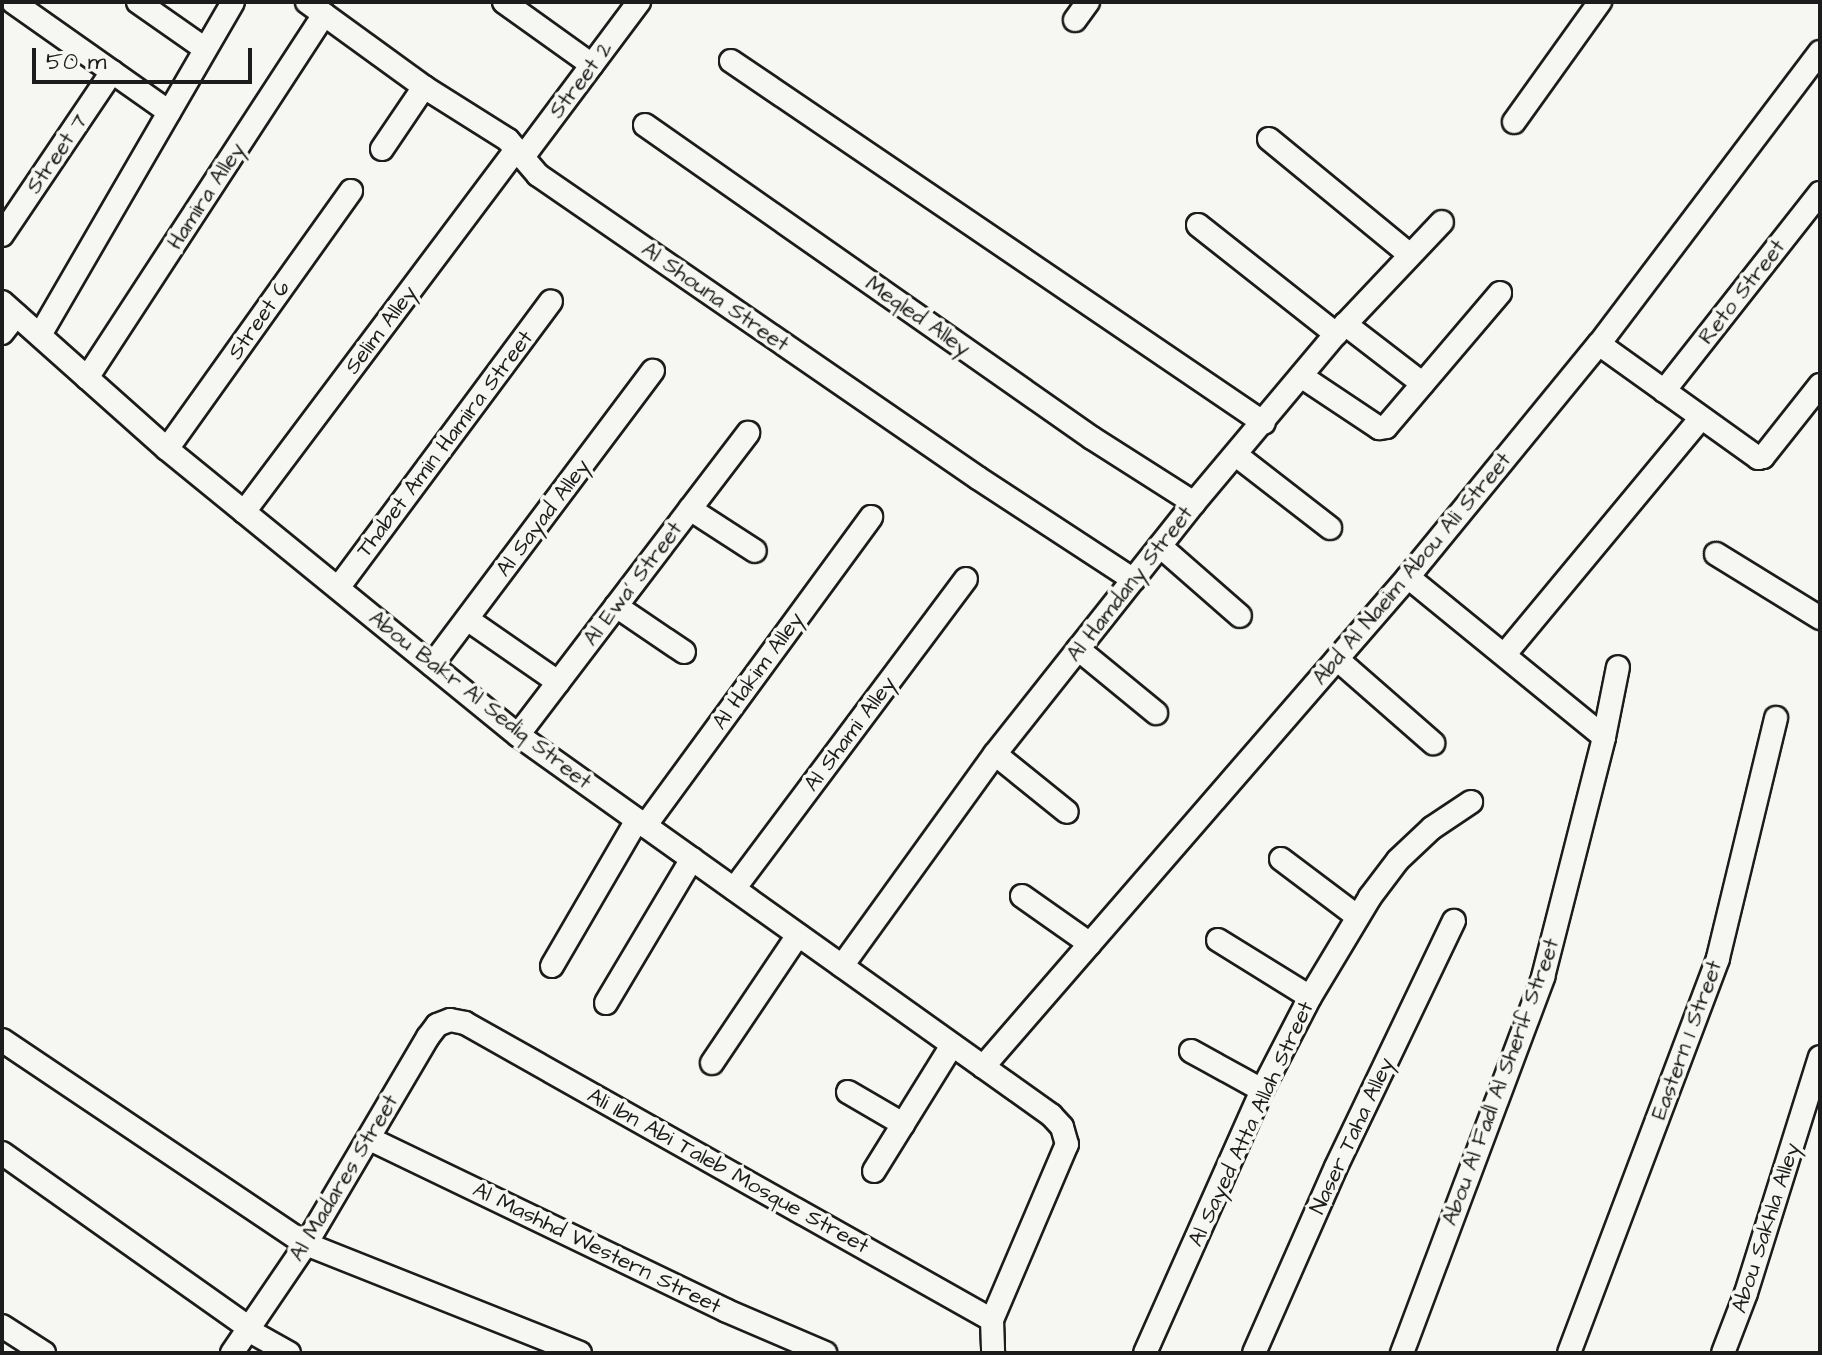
<!DOCTYPE html>
<html>
<head>
<meta charset="utf-8">
<style>
	body { margin:0 }
	#map { position:relative; width:1822px; height:1355px; overflow:hidden; background:#f6f6f2; font-family:"Architects Daughter",sans-serif }
	div>[style] { position:absolute }
	.roads { filter:drop-shadow(2px 0 #1c1c1c) drop-shadow(-2px 0 #1c1c1c) drop-shadow(0 2px #1c1c1c) drop-shadow(0 -2px #1c1c1c) }
	.minor>* { height:22px; margin:-11px; padding:0 11px; transform-origin:11px; border-radius:11px; background:#f6f6f2 }
	span { translate:-50% -50%; white-space:nowrap; text-align:center; line-height:1.15; -webkit-text-stroke:7px #f6f6f2; paint-order:stroke }
	.street-label { font-size:22px; color:#1c1c1c }
	.frame { position:absolute; inset:0; border:4px solid #1c1c1c; pointer-events:none }
	.scale { position:absolute; left:32px; top:48px; width:220px; height:36px; box-sizing:border-box; border:4px solid #1c1c1c; border-top:0; padding-left:10px; font-size:24px; line-height:28px; white-space:nowrap; color:#1c1c1c; -webkit-text-stroke:6px #f6f6f2; paint-order:stroke }
</style>
</head>
<body>
<div id="map">
	<div class="roads">
		<div class="minor">
			<i style="left:13px;top:2px;width:191px;rotate:35.2deg"></i>
			<i style="left:138px;top:2px;width:82px;rotate:35deg"></i>
			<i style="left:307px;top:2px;width:145px;rotate:36deg"></i>
			<i style="left:424px;top:87px;width:99px;rotate:32.2deg"></i>
			<i style="left:508px;top:140px;width:46px;rotate:49.4deg"></i>
			<i style="left:538px;top:175px;width:534px;rotate:34.55deg"></i>
			<i style="left:978px;top:478px;width:186px;rotate:33.2deg"></i>
			<i style="left:504px;top:2px;width:108px;rotate:35.6deg"></i>
			<i style="left:1075px;top:20px;width:22px;rotate:-54deg"></i>
			<i style="left:731px;top:61px;width:644px;rotate:34.18deg"></i>
			<i style="left:1514px;top:122px;width:148px;rotate:-54.4deg"></i>
			<i style="left:645px;top:125px;width:546px;rotate:35deg"></i>
			<i style="left:1092px;top:438px;width:121px;rotate:32.5deg"></i>
			<i style="left:1269px;top:139px;width:181px;rotate:39.4deg"></i>
			<i style="left:382px;top:149px;width:75px;rotate:-55.9deg"></i>
			<i style="left:523px;top:157px;width:194px;rotate:-53.2deg"></i>
			<i style="left:1198px;top:225px;width:176px;rotate:38.3deg"></i>
			<i style="left:2px;top:235px;width:197px;rotate:-56deg"></i>
			<i style="left:2px;top:302px;width:221px;rotate:41.7deg"></i>
			<i style="left:167px;top:449px;width:453px;rotate:39.2deg"></i>
			<i style="left:518px;top:735px;width:655px;rotate:35.49deg"></i>
			<i style="left:1051px;top:1115px;width:16px;rotate:47deg"></i>
			<i style="left:1062px;top:1127px;width:18px;rotate:74deg"></i>
			<i style="left:1067px;top:1144px;width:191px;rotate:113.1deg"></i>
			<i style="left:992px;top:1320px;width:33px;rotate:88deg"></i>
			<i style="left:1345px;top:324px;width:98px;rotate:37.6deg"></i>
			<i style="left:2px;top:333px;width:23px;rotate:-52deg"></i>
			<i style="left:40px;top:335px;width:385px;rotate:-59.9deg"></i>
			<i style="left:1599px;top:344px;width:196px;rotate:35.6deg"></i>
			<i style="left:1758px;top:458px;width:5px;rotate:-11deg"></i>
			<i style="left:1763px;top:457px;width:92px;rotate:-51.6deg"></i>
			<i style="left:1301px;top:376px;width:94px;rotate:33.7deg"></i>
			<i style="left:1379px;top:428px;width:7px;rotate:-8deg"></i>
			<i style="left:1386px;top:427px;width:176px;rotate:-49.6deg"></i>
			<i style="left:87px;top:378px;width:434px;rotate:-56.9deg"></i>
			<i style="left:1664px;top:391px;width:252px;rotate:-51.8deg"></i>
			<i style="left:167px;top:449px;width:317px;rotate:-54.5deg"></i>
			<i style="left:1236px;top:455px;width:119px;rotate:37.8deg"></i>
			<i style="left:690px;top:509px;width:77px;rotate:32.9deg"></i>
			<i style="left:244px;top:512px;width:454px;rotate:-53.1deg"></i>
			<i style="left:1160px;top:546px;width:106px;rotate:41.2deg"></i>
			<i style="left:1716px;top:554px;width:122px;rotate:31.6deg"></i>
			<i style="left:1408px;top:577px;width:253px;rotate:39.2deg"></i>
			<i style="left:338px;top:588px;width:357px;rotate:-53.4deg"></i>
			<i style="left:616px;top:606px;width:82px;rotate:34.1deg"></i>
			<i style="left:467px;top:619px;width:111px;rotate:34.7deg"></i>
			<i style="left:1078px;top:649px;width:101px;rotate:39.4deg"></i>
			<i style="left:1505px;top:654px;width:307px;rotate:-50.3deg"></i>
			<i style="left:1337px;top:659px;width:128px;rotate:41.2deg"></i>
			<i style="left:432px;top:665px;width:368px;rotate:-53.1deg"></i>
			<i style="left:518px;top:735px;width:380px;rotate:-52.7deg"></i>
			<i style="left:995px;top:754px;width:92px;rotate:38.9deg"></i>
			<i style="left:645px;top:826px;width:383px;rotate:-53.8deg"></i>
			<i style="left:1281px;top:859px;width:96px;rotate:37deg"></i>
			<i style="left:734px;top:889px;width:387px;rotate:-53.2deg"></i>
			<i style="left:1022px;top:896px;width:83px;rotate:35.2deg"></i>
			<i style="left:1218px;top:940px;width:108px;rotate:31.8deg"></i>
			<i style="left:552px;top:966px;width:169px;rotate:-59.8deg"></i>
			<i style="left:842px;top:966px;width:261px;rotate:-54.2deg"></i>
			<i style="left:995px;top:754px;width:320px;rotate:-51.6deg"></i>
			<i style="left:1194px;top:503px;width:221px;rotate:-50deg"></i>
			<i style="left:1336px;top:334px;width:154px;rotate:-46.6deg"></i>
			<i style="left:606px;top:1003px;width:168px;rotate:-59.2deg"></i>
			<i style="left:2px;top:1040px;width:366px;rotate:33.9deg"></i>
			<i style="left:306px;top:1244px;width:295px;rotate:21.7deg"></i>
			<i style="left:1191px;top:1051px;width:81px;rotate:28.8deg"></i>
			<i style="left:712px;top:1063px;width:154px;rotate:-56.1deg"></i>
			<i style="left:983px;top:1067px;width:649px;rotate:-49.06deg"></i>
			<i style="left:1408px;top:577px;width:301px;rotate:-50.7deg"></i>
			<i style="left:1599px;top:344px;width:366px;rotate:-52.9deg"></i>
			<i style="left:848px;top:1092px;width:64px;rotate:30.2deg"></i>
			<i style="left:370px;top:1139px;width:396px;rotate:25.7deg"></i>
			<i style="left:727px;top:1311px;width:107px;rotate:23.2deg"></i>
			<i style="left:2px;top:1153px;width:303px;rotate:35.3deg"></i>
			<i style="left:874px;top:1171px;width:148px;rotate:-58.2deg"></i>
			<i style="left:2px;top:1326px;width:50px;rotate:32.7deg"></i>
			<i style="left:248px;top:1330px;width:47px;rotate:29.3deg"></i>
			<i style="left:232px;top:1353px;width:132px;rotate:-55.8deg"></i>
			<i style="left:306px;top:1244px;width:240px;rotate:-59.5deg"></i>
			<i style="left:428px;top:1037px;width:15px;rotate:-53deg"></i>
			<i style="left:437px;top:1025px;width:14px;rotate:-21deg"></i>
			<i style="left:450px;top:1020px;width:15px;rotate:11deg"></i>
			<i style="left:465px;top:1023px;width:605px;rotate:29.4deg"></i>
			<i style="left:1145px;top:1353px;width:288px;rotate:-66deg"></i>
			<i style="left:1262px;top:1090px;width:105px;rotate:-62.7deg"></i>
			<i style="left:1310px;top:997px;width:117px;rotate:-59deg"></i>
			<i style="left:1370px;top:897px;width:46px;rotate:-52.9deg"></i>
			<i style="left:1398px;top:860px;width:47px;rotate:-43.3deg"></i>
			<i style="left:1432px;top:828px;width:47px;rotate:-33.7deg"></i>
			<i style="left:1254px;top:1353px;width:203px;rotate:-66.2deg"></i>
			<i style="left:1336px;top:1167px;width:273px;rotate:-64.4deg"></i>
			<i style="left:1402px;top:1353px;width:402px;rotate:-69.4deg"></i>
			<i style="left:1543px;top:977px;width:248px;rotate:-75.7deg"></i>
			<i style="left:1604px;top:737px;width:71px;rotate:-78.7deg"></i>
			<i style="left:1569px;top:1353px;width:422px;rotate:-69.3deg"></i>
			<i style="left:1718px;top:958px;width:247px;rotate:-76.4deg"></i>
			<i style="left:1723px;top:1353px;width:64px;rotate:-69deg"></i>
			<i style="left:1746px;top:1293px;width:247px;rotate:-72.6deg"></i>
		</div>
	</div>
	<div class="street-label">
		<span style="left:581px;top:80px;rotate:-53deg">Street 2</span>
		<span style="left:57px;top:154px;rotate:-56deg">Street 7</span>
		<span style="left:206px;top:196px;rotate:-57deg">Hamira Alley</span>
		<span style="left:1742px;top:292px;rotate:-52deg">Reto Street</span>
		<span style="left:715px;top:297px;rotate:35deg">Al Shouna Street</span>
		<span style="left:918px;top:316px;rotate:35deg">Meqled Alley</span>
		<span style="left:259px;top:320px;rotate:-55deg">Street 6</span>
		<span style="left:381px;top:330px;rotate:-53deg">Selim Alley</span>
		<span style="left:445px;top:444px;rotate:-53deg">Thabet Amin Hamira Street</span>
		<span style="left:543px;top:518px;rotate:-53deg">Al Sayad Alley</span>
		<span style="left:1412px;top:569px;rotate:-50deg">Abd Al Naeim Abou Ali Street</span>
		<span style="left:633px;top:584px;rotate:-53deg">Al Ewa' Street</span>
		<span style="left:1130px;top:584px;rotate:-52deg">Al Hamdany Street</span>
		<span style="left:758px;top:671px;rotate:-54deg">Al Hakim Alley</span>
		<span style="left:480px;top:700px;rotate:38deg">Abou Bakr Al Sediq Street</span>
		<span style="left:850px;top:734px;rotate:-53deg">Al Shami Alley</span>
		<span style="left:1687px;top:1040px;rotate:-70deg">Eastern 1 Street</span>
		<span style="left:1501px;top:1082px;rotate:-70deg">Abou Al Fadl Al Sherif Street</span>
		<span style="left:1251px;top:1124px;rotate:-65deg">Al Sayed Atta Allah Street</span>
		<span style="left:1352px;top:1136px;rotate:-65deg">Naser Taha Alley</span>
		<span style="left:728px;top:1171px;rotate:29deg">Ali Ibn Abi Taleb Mosque Street</span>
		<span style="left:344px;top:1178px;rotate:-59deg">Al Madares Street</span>
		<span style="left:1766px;top:1228px;rotate:-72deg">Abou Sakhla Alley</span>
		<span style="left:597px;top:1248px;rotate:26deg">Al Mashhd Western Street</span>
	</div>
	<div class="frame"></div>
	<div class="scale">50 m</div>
</div>
</body>
</html>
